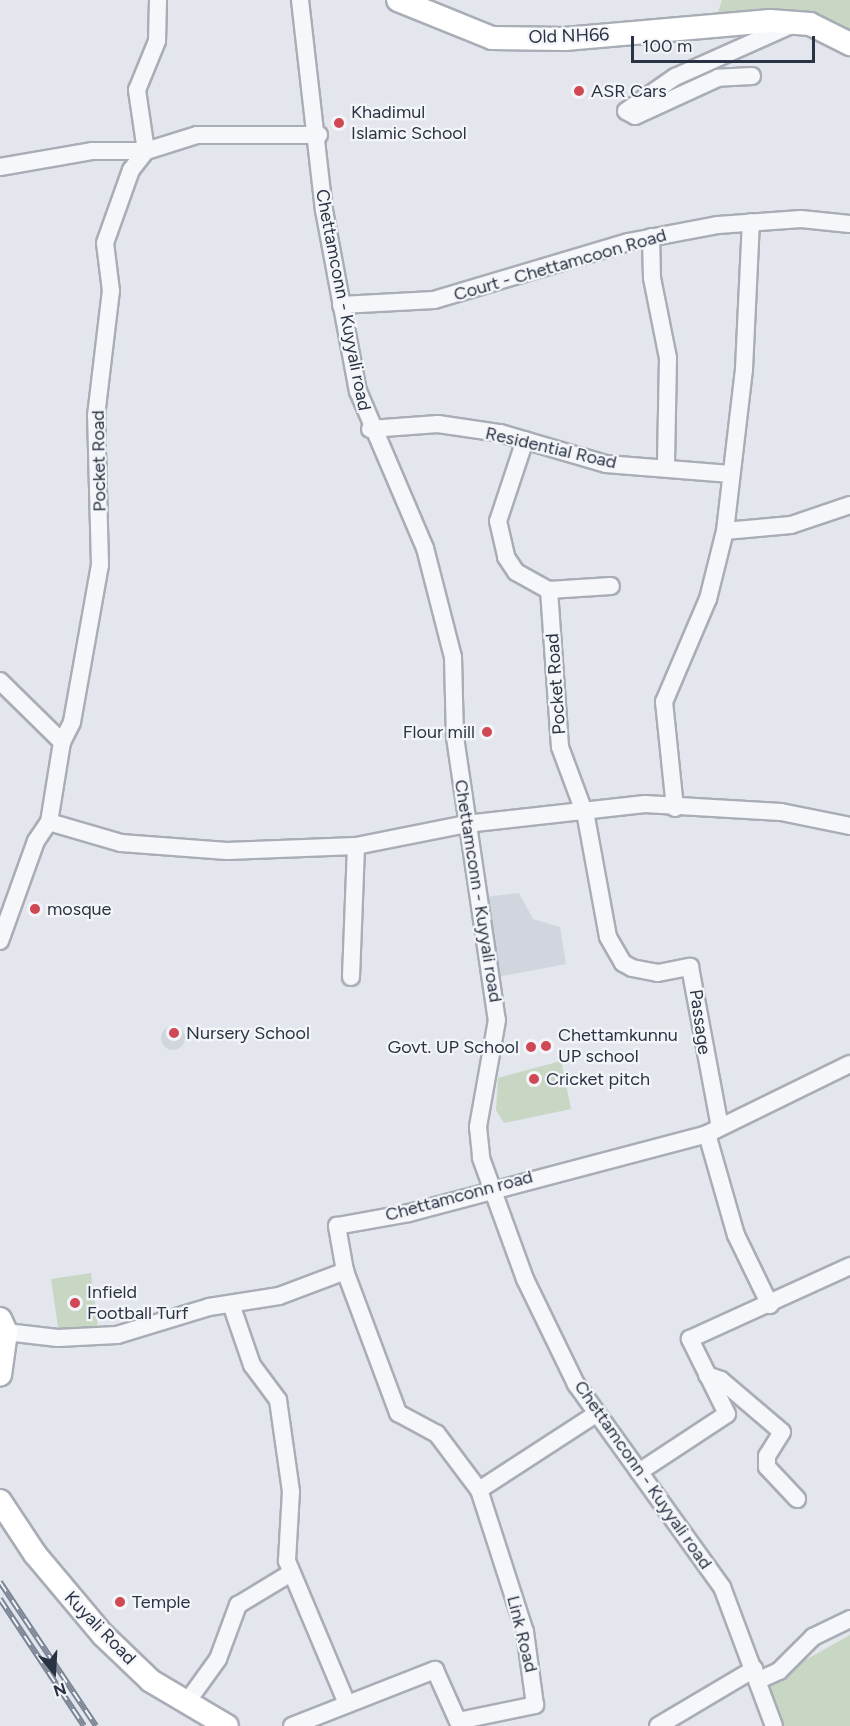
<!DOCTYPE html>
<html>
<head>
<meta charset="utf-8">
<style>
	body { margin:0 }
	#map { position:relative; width:850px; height:1726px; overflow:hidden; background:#e3e6ec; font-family:Figtree,sans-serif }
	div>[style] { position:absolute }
	.built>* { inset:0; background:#d1d5de }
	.round { border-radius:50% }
	.green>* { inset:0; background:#c8d6c4 }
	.roads { filter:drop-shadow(2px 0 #a8adb6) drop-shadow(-2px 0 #a8adb6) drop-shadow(0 2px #a8adb6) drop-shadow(0 -2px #a8adb6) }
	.minor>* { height:16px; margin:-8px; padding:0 8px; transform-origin:8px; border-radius:8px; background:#f6f7fa }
	.major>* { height:22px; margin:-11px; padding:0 11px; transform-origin:11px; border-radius:11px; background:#fff }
	.rail>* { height:6px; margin-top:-3px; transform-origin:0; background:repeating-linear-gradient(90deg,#f3f5f9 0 11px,#7c8596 0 22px); box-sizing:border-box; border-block:2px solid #7c8596 }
	.dots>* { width:16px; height:16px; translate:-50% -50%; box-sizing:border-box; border:3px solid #f3f5f9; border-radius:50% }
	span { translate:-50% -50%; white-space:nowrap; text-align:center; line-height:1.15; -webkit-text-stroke:4.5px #f3f5f9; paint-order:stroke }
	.street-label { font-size:18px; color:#2a3344 }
	.poi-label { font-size:18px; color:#2a3344 }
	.left { translate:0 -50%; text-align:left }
	.right { translate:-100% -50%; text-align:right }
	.north { position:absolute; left:24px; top:1642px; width:60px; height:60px; -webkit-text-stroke:4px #f3f5f9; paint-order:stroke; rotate:162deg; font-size:16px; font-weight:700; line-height:24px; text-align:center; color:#2a3344 }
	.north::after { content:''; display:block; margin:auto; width:21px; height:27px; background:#2a3344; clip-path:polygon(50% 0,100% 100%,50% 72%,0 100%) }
	.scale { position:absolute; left:631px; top:36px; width:184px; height:27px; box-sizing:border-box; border:3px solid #2a3344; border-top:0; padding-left:8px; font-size:18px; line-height:21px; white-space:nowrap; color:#2a3344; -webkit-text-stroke:4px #f3f5f9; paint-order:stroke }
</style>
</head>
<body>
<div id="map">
	<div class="built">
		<i style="clip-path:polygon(519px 893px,533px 919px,560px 927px,566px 964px,497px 977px,485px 897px)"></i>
		<i class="round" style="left:161px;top:1026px;width:24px;height:24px"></i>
	</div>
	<div class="green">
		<i style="clip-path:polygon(722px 0,850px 0,850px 30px,817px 16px,717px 15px)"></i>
		<i style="clip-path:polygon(561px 1061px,571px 1109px,504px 1123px,496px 1110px,498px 1078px)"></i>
		<i style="clip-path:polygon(91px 1273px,98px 1328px,59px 1334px,51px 1279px)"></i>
		<i style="clip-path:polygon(850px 1635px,850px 1726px,784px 1726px,769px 1690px,775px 1677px)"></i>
	</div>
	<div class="roads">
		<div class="minor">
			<i style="left:300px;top:0;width:211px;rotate:83.5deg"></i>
			<i style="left:324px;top:210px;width:184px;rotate:79.4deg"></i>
			<i style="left:358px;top:391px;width:171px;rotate:66.9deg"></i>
			<i style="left:425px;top:548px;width:113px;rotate:75.6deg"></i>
			<i style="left:453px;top:657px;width:80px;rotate:88.6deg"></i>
			<i style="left:455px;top:737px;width:286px;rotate:81.6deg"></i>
			<i style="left:497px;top:1020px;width:109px;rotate:100.1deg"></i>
			<i style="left:478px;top:1127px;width:31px;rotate:84deg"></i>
			<i style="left:481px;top:1158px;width:129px;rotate:70deg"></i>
			<i style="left:525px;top:1279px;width:117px;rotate:64.1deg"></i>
			<i style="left:576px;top:1384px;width:250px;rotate:54.3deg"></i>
			<i style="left:722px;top:1587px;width:148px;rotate:69.5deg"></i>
			<i style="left:752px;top:76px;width:34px;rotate:177deg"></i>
			<i style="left:718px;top:78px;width:91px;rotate:155.4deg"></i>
			<i style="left:635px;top:116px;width:10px;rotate:-151deg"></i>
			<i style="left:626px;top:111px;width:60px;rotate:-34.8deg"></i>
			<i style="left:675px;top:77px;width:133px;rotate:-24.1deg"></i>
			<i style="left:0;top:167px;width:93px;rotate:-9.9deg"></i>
			<i style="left:92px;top:151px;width:54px"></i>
			<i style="left:146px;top:151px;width:53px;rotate:-17.4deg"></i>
			<i style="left:197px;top:135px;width:122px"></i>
			<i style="left:651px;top:237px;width:41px;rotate:88.6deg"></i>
			<i style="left:652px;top:278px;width:82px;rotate:78.7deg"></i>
			<i style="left:668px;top:358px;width:108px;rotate:91.1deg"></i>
			<i style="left:341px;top:305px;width:93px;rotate:-3.1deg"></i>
			<i style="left:434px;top:300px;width:202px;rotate:-16.6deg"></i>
			<i style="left:628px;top:242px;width:92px;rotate:-10.7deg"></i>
			<i style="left:718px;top:225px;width:83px;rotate:-4.1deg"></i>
			<i style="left:801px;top:219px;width:49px;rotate:5.8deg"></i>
			<i style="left:370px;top:429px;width:68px;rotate:-4.2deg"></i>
			<i style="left:438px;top:424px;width:63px;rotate:8.3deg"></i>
			<i style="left:500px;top:433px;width:110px;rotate:16.3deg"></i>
			<i style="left:606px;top:464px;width:125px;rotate:4.6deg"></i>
			<i style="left:525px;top:440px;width:85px;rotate:108.4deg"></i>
			<i style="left:498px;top:521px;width:37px;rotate:77deg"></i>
			<i style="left:506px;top:557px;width:18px;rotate:56deg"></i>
			<i style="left:516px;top:572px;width:38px;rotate:29deg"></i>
			<i style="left:549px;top:590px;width:62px;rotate:-3.7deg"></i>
			<i style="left:725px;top:531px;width:163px;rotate:-83.3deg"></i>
			<i style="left:744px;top:369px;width:147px;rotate:-87.3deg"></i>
			<i style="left:549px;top:590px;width:157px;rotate:86deg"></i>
			<i style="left:560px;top:747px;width:75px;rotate:69.6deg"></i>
			<i style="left:586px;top:817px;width:122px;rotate:79.6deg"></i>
			<i style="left:608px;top:937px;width:30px;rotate:60deg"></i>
			<i style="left:623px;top:963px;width:10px;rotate:29deg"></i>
			<i style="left:632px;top:968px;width:26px;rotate:11deg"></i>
			<i style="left:658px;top:973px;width:33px;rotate:-11deg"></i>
			<i style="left:690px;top:967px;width:163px;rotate:79.4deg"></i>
			<i style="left:0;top:681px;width:87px;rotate:44.5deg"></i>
			<i style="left:62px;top:742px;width:81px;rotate:99.2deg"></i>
			<i style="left:62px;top:742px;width:22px;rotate:-63deg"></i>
			<i style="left:72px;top:722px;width:159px;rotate:-79.9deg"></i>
			<i style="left:100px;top:565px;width:149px;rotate:-91.5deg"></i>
			<i style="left:96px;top:416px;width:126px;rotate:-83.2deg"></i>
			<i style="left:111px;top:291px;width:48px;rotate:-97.1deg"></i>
			<i style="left:105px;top:243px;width:77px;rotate:-70.4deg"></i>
			<i style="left:131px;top:170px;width:24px;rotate:-52deg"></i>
			<i style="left:146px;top:151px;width:62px;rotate:-98.4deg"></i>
			<i style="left:137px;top:90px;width:53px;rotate:-67.8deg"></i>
			<i style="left:157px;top:41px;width:41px;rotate:-88.6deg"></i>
			<i style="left:675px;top:808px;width:107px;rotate:-95.9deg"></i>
			<i style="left:664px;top:702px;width:112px;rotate:-66.9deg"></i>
			<i style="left:708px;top:599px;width:70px;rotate:-76deg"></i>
			<i style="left:725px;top:531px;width:66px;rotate:-5.2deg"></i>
			<i style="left:791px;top:525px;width:62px;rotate:-18.7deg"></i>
			<i style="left:0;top:941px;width:106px;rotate:-70.2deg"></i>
			<i style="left:36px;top:841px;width:23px;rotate:-56deg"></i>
			<i style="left:49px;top:822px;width:75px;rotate:16.3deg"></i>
			<i style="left:121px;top:843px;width:106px;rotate:4.3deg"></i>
			<i style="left:227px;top:851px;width:129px;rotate:-2.2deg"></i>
			<i style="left:356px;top:846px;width:112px;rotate:-11.3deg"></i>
			<i style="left:466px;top:824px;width:180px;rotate:-6.4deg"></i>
			<i style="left:645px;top:804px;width:136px;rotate:3.4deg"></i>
			<i style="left:781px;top:812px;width:70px;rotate:11.5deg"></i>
			<i style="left:351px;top:977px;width:131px;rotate:-87.8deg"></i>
			<i style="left:707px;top:1134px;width:105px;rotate:74deg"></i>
			<i style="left:736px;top:1235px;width:78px;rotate:64.1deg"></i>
			<i style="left:345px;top:1271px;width:152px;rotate:69.5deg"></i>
			<i style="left:398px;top:1413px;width:44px;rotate:28.3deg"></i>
			<i style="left:437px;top:1434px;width:70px;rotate:53.1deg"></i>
			<i style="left:231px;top:1304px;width:65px;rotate:71deg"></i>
			<i style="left:252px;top:1365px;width:44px;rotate:53.4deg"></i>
			<i style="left:278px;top:1400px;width:92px;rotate:81.9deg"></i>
			<i style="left:291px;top:1491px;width:70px;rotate:93.3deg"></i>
			<i style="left:287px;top:1561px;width:155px;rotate:67.2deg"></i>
			<i style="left:6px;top:1332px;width:52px;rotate:6.6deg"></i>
			<i style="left:58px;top:1338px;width:59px;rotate:-2.9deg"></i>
			<i style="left:117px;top:1335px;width:96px;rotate:-16.9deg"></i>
			<i style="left:209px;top:1307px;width:71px;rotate:-8.9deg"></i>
			<i style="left:279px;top:1296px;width:71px;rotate:-20.7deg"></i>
			<i style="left:345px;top:1271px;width:46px;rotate:-100.1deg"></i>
			<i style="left:337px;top:1226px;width:73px;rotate:-10.2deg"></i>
			<i style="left:409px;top:1213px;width:308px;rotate:-14.8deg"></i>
			<i style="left:707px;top:1134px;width:159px;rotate:-26.1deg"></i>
			<i style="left:707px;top:1375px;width:15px;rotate:20deg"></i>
			<i style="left:721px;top:1380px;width:80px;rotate:40.4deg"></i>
			<i style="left:782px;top:1432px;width:28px;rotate:122deg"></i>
			<i style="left:767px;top:1456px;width:11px;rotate:90deg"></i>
			<i style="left:767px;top:1467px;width:44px;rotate:46.8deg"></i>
			<i style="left:639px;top:1472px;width:105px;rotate:-33.4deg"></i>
			<i style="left:727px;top:1414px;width:84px;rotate:-116.3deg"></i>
			<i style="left:690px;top:1339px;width:176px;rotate:-24.5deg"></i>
			<i style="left:759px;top:1680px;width:22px;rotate:-24deg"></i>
			<i style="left:779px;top:1671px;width:48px;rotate:-45deg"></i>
			<i style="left:813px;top:1637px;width:41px;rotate:-25.9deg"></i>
			<i style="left:187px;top:1702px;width:53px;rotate:-54.2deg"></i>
			<i style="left:218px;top:1659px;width:58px;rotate:-69.7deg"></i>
			<i style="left:238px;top:1605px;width:62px;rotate:-31.1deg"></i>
			<i style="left:458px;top:1721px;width:79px;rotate:-11.7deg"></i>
			<i style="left:535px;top:1705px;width:74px;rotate:-97.8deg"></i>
			<i style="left:525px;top:1632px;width:149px;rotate:-107.9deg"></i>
			<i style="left:479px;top:1490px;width:140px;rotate:-33deg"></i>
			<i style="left:292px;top:1726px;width:154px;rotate:-21.4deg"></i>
			<i style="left:435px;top:1670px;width:61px;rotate:65.9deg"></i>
			<i style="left:658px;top:1726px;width:112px;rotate:-30.7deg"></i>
		</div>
		<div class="major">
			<i style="left:398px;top:0;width:101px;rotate:22deg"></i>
			<i style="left:492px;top:38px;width:73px;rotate:0.8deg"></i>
			<i style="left:565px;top:39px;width:206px;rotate:-5deg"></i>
			<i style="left:770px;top:21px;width:40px;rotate:4.3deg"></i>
			<i style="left:810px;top:24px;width:45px;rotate:26.6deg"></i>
			<i style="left:0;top:1319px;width:14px;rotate:65deg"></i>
			<i style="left:6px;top:1332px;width:43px;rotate:97.9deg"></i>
			<i style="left:0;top:1501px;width:64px;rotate:56.6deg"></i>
			<i style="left:35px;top:1554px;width:106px;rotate:50deg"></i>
			<i style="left:103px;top:1635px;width:66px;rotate:43.8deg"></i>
			<i style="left:151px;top:1681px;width:88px;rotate:30.6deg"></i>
		</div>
	</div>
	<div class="rail">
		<i style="left:0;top:1582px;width:173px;rotate:56.3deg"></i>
		<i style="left:0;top:1599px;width:152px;rotate:56.5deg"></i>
	</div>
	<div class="dots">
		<i style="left:579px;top:91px;background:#d14855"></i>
		<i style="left:339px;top:123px;background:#d14855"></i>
		<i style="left:487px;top:732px;background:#d14855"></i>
		<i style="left:35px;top:909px;background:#d14855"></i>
		<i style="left:174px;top:1033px;background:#d14855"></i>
		<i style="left:546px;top:1046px;background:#d14855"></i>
		<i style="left:531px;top:1047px;background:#d14855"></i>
		<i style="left:534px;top:1079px;background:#d14855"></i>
		<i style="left:75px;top:1303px;background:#d14855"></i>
		<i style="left:120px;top:1602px;background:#d14855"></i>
	</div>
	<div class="street-label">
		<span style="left:569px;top:36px;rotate:-2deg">Old NH66</span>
		<span style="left:560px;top:265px;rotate:-16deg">Court - Chettamcoon Road</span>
		<span style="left:343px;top:300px;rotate:79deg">Chettamconn - Kuyyali road</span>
		<span style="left:551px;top:448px;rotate:13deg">Residential Road</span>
		<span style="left:99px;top:461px;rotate:-91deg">Pocket Road</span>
		<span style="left:556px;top:684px;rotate:-94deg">Pocket Road</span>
		<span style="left:478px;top:891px;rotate:81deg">Chettamconn - Kuyyali road</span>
		<span style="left:700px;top:1022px;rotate:82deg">Passage</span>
		<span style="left:459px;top:1196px;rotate:-15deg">Chettamconn road</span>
		<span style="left:643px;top:1475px;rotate:55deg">Chettamconn - Kuyyali road</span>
		<span style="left:100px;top:1628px;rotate:46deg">Kuyali Road</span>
		<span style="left:522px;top:1634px;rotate:76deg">Link Road</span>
	</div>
	<div class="poi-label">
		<span class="left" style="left:591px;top:91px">ASR Cars</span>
		<span class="left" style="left:351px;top:123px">Khadimul<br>Islamic School</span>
		<span class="right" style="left:475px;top:732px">Flour mill</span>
		<span class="left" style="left:47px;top:909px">mosque</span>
		<span class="left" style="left:186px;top:1033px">Nursery School</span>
		<span class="left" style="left:558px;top:1046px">Chettamkunnu<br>UP school</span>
		<span class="right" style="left:519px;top:1047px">Govt. UP School</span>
		<span class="left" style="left:546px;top:1079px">Cricket pitch</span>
		<span class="left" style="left:87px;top:1303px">Infield<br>Football Turf</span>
		<span class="left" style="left:132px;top:1602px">Temple</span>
	</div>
	<div class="north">N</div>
	<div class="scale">100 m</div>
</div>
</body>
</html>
